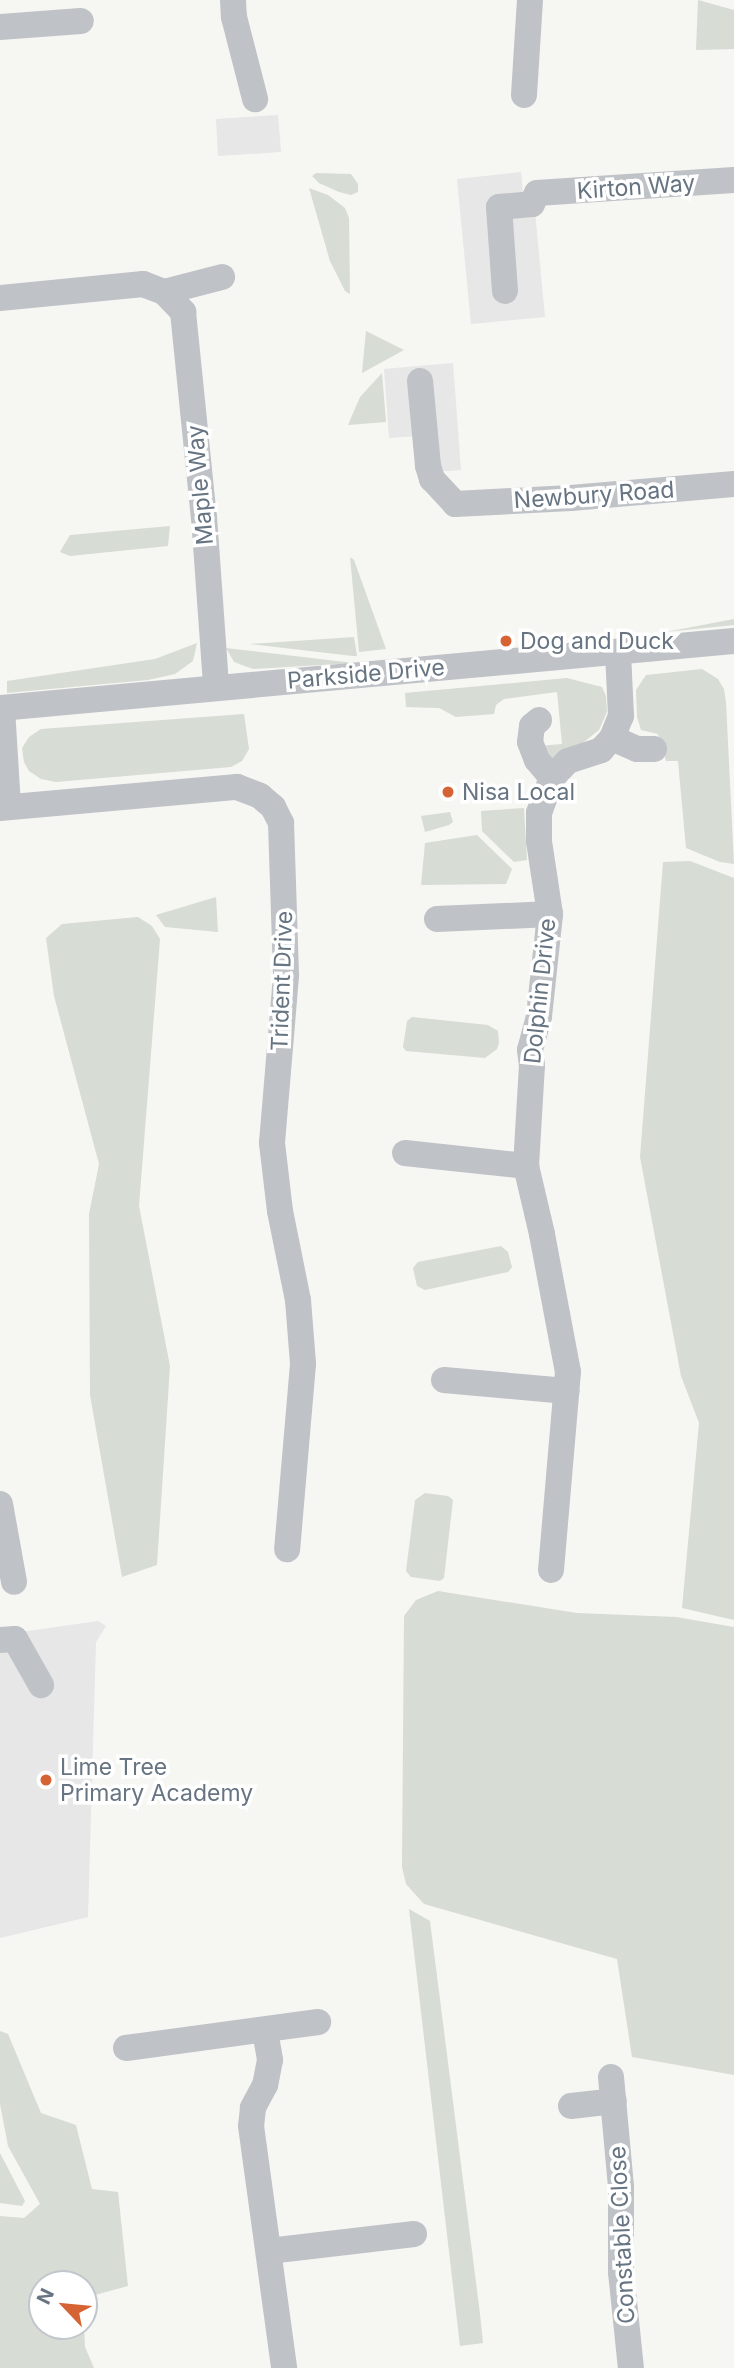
<!DOCTYPE html>
<html>
<head>
<meta charset="utf-8">
<style>
	body { margin:0 }
	#map { position:relative; width:734px; height:2368px; overflow:hidden; background:#f6f6f3; font-family:Inter,sans-serif }
	div>[style] { position:absolute }
	.built>* { inset:0; background:#e6e7e6 }
	.green>* { inset:0; background:#d7dcd4 }
	.minor>* { height:26px; margin:-13px; padding:0 13px; transform-origin:13px; border-radius:13px; background:#bfc2c6 }
	.dots>* { width:19px; height:19px; translate:-50% -50%; box-sizing:border-box; border:4px solid #fff; border-radius:50% }
	span { translate:-50% -50%; white-space:nowrap; text-align:center; line-height:1.15; -webkit-text-stroke:7px #fff; paint-order:stroke }
	.street-label { font-size:23px; color:#677482 }
	.poi-label { font-size:23px; color:#677482 }
	.left { translate:0 -50%; text-align:left }
	.north { position:absolute; left:28px; top:2270px; width:70px; height:70px; box-sizing:border-box; background:#fff; border:2px solid #c2c7cd; border-radius:50%; rotate:296deg; font-size:19px; font-weight:700; line-height:28px; text-align:center; color:#677482 }
	.north::after { content:''; display:block; margin:auto; width:24px; height:32px; background:#d66333; clip-path:polygon(50% 0,100% 100%,50% 72%,0 100%) }
</style>
</head>
<body>
<div id="map">
	<div class="built">
		<i style="clip-path:polygon(278px 115px,281px 152px,218px 156px,216px 119px)"></i>
		<i style="clip-path:polygon(521px 172px,525px 212px,535px 212px,545px 317px,471px 324px,457px 179px)"></i>
		<i style="clip-path:polygon(453px 363px,461px 470px,420px 473px,417px 436px,389px 438px,384px 369px)"></i>
		<i style="clip-path:polygon(98px 1621px,106px 1626px,96px 1642px,88px 1917px,0 1938px,0 1635px)"></i>
	</div>
	<div class="green">
		<i style="clip-path:polygon(698px 0,734px 10px,734px 49px,696px 50px)"></i>
		<i style="clip-path:polygon(316px 173px,351px 174px,358px 184px,358px 192px,351px 195px,339px 192px,319px 183px,312px 176px)"></i>
		<i style="clip-path:polygon(309px 188px,328px 195px,345px 208px,349px 218px,350px 294px,345px 291px,330px 261px)"></i>
		<i style="clip-path:polygon(366px 331px,404px 350px,362px 373px)"></i>
		<i style="clip-path:polygon(382px 373px,386px 422px,348px 425px,360px 397px)"></i>
		<i style="clip-path:polygon(170px 526px,168px 546px,70px 556px,60px 552px,70px 535px)"></i>
		<i style="clip-path:polygon(350px 557px,354px 560px,386px 649px,359px 652px)"></i>
		<i style="clip-path:polygon(734px 619px,734px 625px,666px 632px)"></i>
		<i style="clip-path:polygon(354px 637px,357px 656px,353px 656px,249px 644px)"></i>
		<i style="clip-path:polygon(197px 643px,193px 661px,175px 674px,148px 680px,7px 693px,7px 681px,155px 659px)"></i>
		<i style="clip-path:polygon(226px 648px,354px 663px,253px 669px,234px 662px)"></i>
		<i style="clip-path:polygon(702px 669px,718px 679px,724px 689px,726px 702px,734px 864px,720px 862px,686px 848px,678px 761px,666px 761px,658px 734px,641px 730px,637px 717px,636px 690px,646px 675px)"></i>
		<i style="clip-path:polygon(567px 678px,602px 687px,606px 696px,607px 712px,599px 730px,558px 763px,538px 746px,562px 744px,557px 692px,504px 699px,496px 705px,494px 714px,456px 717px,439px 708px,406px 707px,405px 693px)"></i>
		<i style="clip-path:polygon(244px 714px,249px 749px,242px 761px,231px 767px,56px 782px,41px 779px,29px 771px,24px 762px,22px 748px,29px 737px,41px 729px)"></i>
		<i style="clip-path:polygon(524px 808px,527px 860px,514px 862px,482px 831px,481px 811px)"></i>
		<i style="clip-path:polygon(450px 812px,453px 822px,449px 825px,425px 832px,421px 816px)"></i>
		<i style="clip-path:polygon(477px 835px,512px 869px,506px 884px,421px 885px,425px 843px)"></i>
		<i style="clip-path:polygon(690px 861px,734px 878px,734px 1620px,682px 1608px,699px 1423px,681px 1376px,640px 1157px,663px 862px)"></i>
		<i style="clip-path:polygon(216px 897px,218px 932px,165px 927px,156px 915px)"></i>
		<i style="clip-path:polygon(138px 917px,152px 926px,160px 939px,139px 1206px,170px 1366px,157px 1565px,122px 1577px,90px 1395px,89px 1214px,99px 1164px,54px 996px,46px 938px,62px 924px)"></i>
		<i style="clip-path:polygon(412px 1017px,488px 1025px,498px 1031px,499px 1043px,497px 1049px,485px 1058px,406px 1051px,403px 1047px,407px 1021px)"></i>
		<i style="clip-path:polygon(501px 1246px,508px 1252px,512px 1267px,508px 1272px,425px 1290px,417px 1286px,413px 1268px,418px 1262px)"></i>
		<i style="clip-path:polygon(425px 1493px,448px 1496px,453px 1500px,444px 1578px,440px 1581px,411px 1577px,406px 1571px,415px 1500px)"></i>
		<i style="clip-path:polygon(438px 1591px,577px 1613px,676px 1617px,734px 1627px,734px 2075px,632px 2057px,617px 1959px,424px 1904px,406px 1884px,402px 1867px,404px 1616px,416px 1600px)"></i>
		<i style="clip-path:polygon(409px 1909px,430px 1921px,480px 2314px,483px 2343px,460px 2346px)"></i>
		<i style="clip-path:polygon(0 2031px,8px 2034px,41px 2113px,76px 2125px,92px 2189px,118px 2192px,128px 2286px,84px 2298px,84px 2284px,42px 2284px,42px 2326px,84px 2326px,85px 2347px,94px 2368px,0 2368px,0 2216px,24px 2218px,40px 2204px,8px 2146px,0 2104px)"></i>
		<i style="clip-path:polygon(0 2153px,25px 2201px,22px 2206px,0 2203px)"></i>
	</div>
	<div class="minor">
		<i style="left:233px;top:0;width:17px;rotate:87deg"></i>
		<i style="left:234px;top:17px;width:85px;rotate:75.6deg"></i>
		<i style="left:0;top:27px;width:81px;rotate:-4.2deg"></i>
		<i style="left:524px;top:95px;width:95px;rotate:-86.4deg"></i>
		<i style="left:505px;top:291px;width:84px;rotate:-94.1deg"></i>
		<i style="left:499px;top:207px;width:33px;rotate:-5deg"></i>
		<i style="left:532px;top:204px;width:12px;rotate:-66deg"></i>
		<i style="left:537px;top:193px;width:197px;rotate:-3.8deg"></i>
		<i style="left:164px;top:292px;width:60px;rotate:-14.5deg"></i>
		<i style="left:0;top:298px;width:144px;rotate:-5.6deg"></i>
		<i style="left:143px;top:284px;width:22px;rotate:21deg"></i>
		<i style="left:164px;top:292px;width:28px;rotate:46deg"></i>
		<i style="left:183px;top:312px;width:206px;rotate:84.2deg"></i>
		<i style="left:204px;top:517px;width:169px;rotate:85.9deg"></i>
		<i style="left:420px;top:381px;width:85px;rotate:84.6deg"></i>
		<i style="left:428px;top:466px;width:14px;rotate:73deg"></i>
		<i style="left:432px;top:479px;width:34px;rotate:47deg"></i>
		<i style="left:455px;top:504px;width:116px;rotate:-3deg"></i>
		<i style="left:571px;top:498px;width:164px;rotate:-4.9deg"></i>
		<i style="left:0;top:708px;width:737px;rotate:-5.22deg"></i>
		<i style="left:2px;top:708px;width:99px;rotate:86.5deg"></i>
		<i style="left:539px;top:720px;width:9px;rotate:139deg"></i>
		<i style="left:532px;top:726px;width:16px;rotate:97deg"></i>
		<i style="left:530px;top:742px;width:19px;rotate:69deg"></i>
		<i style="left:537px;top:760px;width:23px;rotate:50deg"></i>
		<i style="left:612px;top:738px;width:27px;rotate:24deg"></i>
		<i style="left:637px;top:749px;width:17px"></i>
		<i style="left:0;top:808px;width:238px;rotate:-5.1deg"></i>
		<i style="left:237px;top:787px;width:25px;rotate:21deg"></i>
		<i style="left:260px;top:796px;width:17px;rotate:40deg"></i>
		<i style="left:273px;top:807px;width:18px;rotate:63deg"></i>
		<i style="left:281px;top:823px;width:153px;rotate:88.1deg"></i>
		<i style="left:286px;top:976px;width:168px;rotate:94.8deg"></i>
		<i style="left:272px;top:1143px;width:68px;rotate:83.3deg"></i>
		<i style="left:280px;top:1211px;width:91px;rotate:78.6deg"></i>
		<i style="left:298px;top:1300px;width:64px;rotate:85.5deg"></i>
		<i style="left:303px;top:1364px;width:186px;rotate:94.9deg"></i>
		<i style="left:437px;top:919px;width:113px;rotate:-2.5deg"></i>
		<i style="left:405px;top:1153px;width:122px;rotate:6.1deg"></i>
		<i style="left:444px;top:1380px;width:123px;rotate:5.1deg"></i>
		<i style="left:0;top:1504px;width:79px;rotate:79.8deg"></i>
		<i style="left:551px;top:1570px;width:199px;rotate:-85.1deg"></i>
		<i style="left:568px;top:1372px;width:140px;rotate:-100.7deg"></i>
		<i style="left:542px;top:1234px;width:70px;rotate:-103.2deg"></i>
		<i style="left:526px;top:1166px;width:100px;rotate:-86.6deg"></i>
		<i style="left:532px;top:1066px;width:16px;rotate:-97deg"></i>
		<i style="left:530px;top:1050px;width:35px;rotate:-75deg"></i>
		<i style="left:539px;top:1016px;width:103px;rotate:-83.8deg"></i>
		<i style="left:550px;top:914px;width:74px;rotate:-98.6deg"></i>
		<i style="left:539px;top:841px;width:28px;rotate:-90deg"></i>
		<i style="left:539px;top:813px;width:37px;rotate:-70deg"></i>
		<i style="left:552px;top:778px;width:23px;rotate:-47deg"></i>
		<i style="left:568px;top:761px;width:35px;rotate:-18deg"></i>
		<i style="left:601px;top:750px;width:16px;rotate:-47deg"></i>
		<i style="left:612px;top:738px;width:24px;rotate:-68deg"></i>
		<i style="left:621px;top:716px;width:64px;rotate:-92.7deg"></i>
		<i style="left:0;top:1640px;width:15px;rotate:-4deg"></i>
		<i style="left:15px;top:1639px;width:53px;rotate:60.5deg"></i>
		<i style="left:265px;top:2031px;width:29px;rotate:80deg"></i>
		<i style="left:270px;top:2060px;width:25px;rotate:101deg"></i>
		<i style="left:265px;top:2085px;width:26px;rotate:118deg"></i>
		<i style="left:253px;top:2108px;width:18px;rotate:96deg"></i>
		<i style="left:251px;top:2126px;width:244px;rotate:82.2deg"></i>
		<i style="left:126px;top:2048px;width:194px;rotate:-7.7deg"></i>
		<i style="left:611px;top:2077px;width:110px;rotate:84.8deg"></i>
		<i style="left:621px;top:2187px;width:85px;rotate:90deg"></i>
		<i style="left:621px;top:2272px;width:97px;rotate:84.1deg"></i>
		<i style="left:571px;top:2106px;width:43px;rotate:-6.6deg"></i>
		<i style="left:269px;top:2251px;width:146px;rotate:-6.7deg"></i>
	</div>
	<div class="dots">
		<i style="left:506px;top:641px;background:#d66333"></i>
		<i style="left:448px;top:792px;background:#d66333"></i>
		<i style="left:46px;top:1780px;background:#d66333"></i>
	</div>
	<div class="street-label">
		<span style="left:636px;top:187px;rotate:-4deg">Kirton Way</span>
		<span style="left:200px;top:485px;rotate:-95deg">Maple Way</span>
		<span style="left:594px;top:495px;rotate:-4deg">Newbury Road</span>
		<span style="left:366px;top:674px;rotate:-5deg">Parkside Drive</span>
		<span style="left:282px;top:981px;rotate:-88deg">Trident Drive</span>
		<span style="left:540px;top:991px;rotate:-84deg">Dolphin Drive</span>
		<span style="left:622px;top:2235px;rotate:-93deg">Constable Close</span>
	</div>
	<div class="poi-label">
		<span class="left" style="left:520px;top:641px">Dog and Duck</span>
		<span class="left" style="left:462px;top:792px">Nisa Local</span>
		<span class="left" style="left:60px;top:1780px">Lime Tree<br>Primary Academy</span>
	</div>
	<div class="north">N</div>
</div>
</body>
</html>
